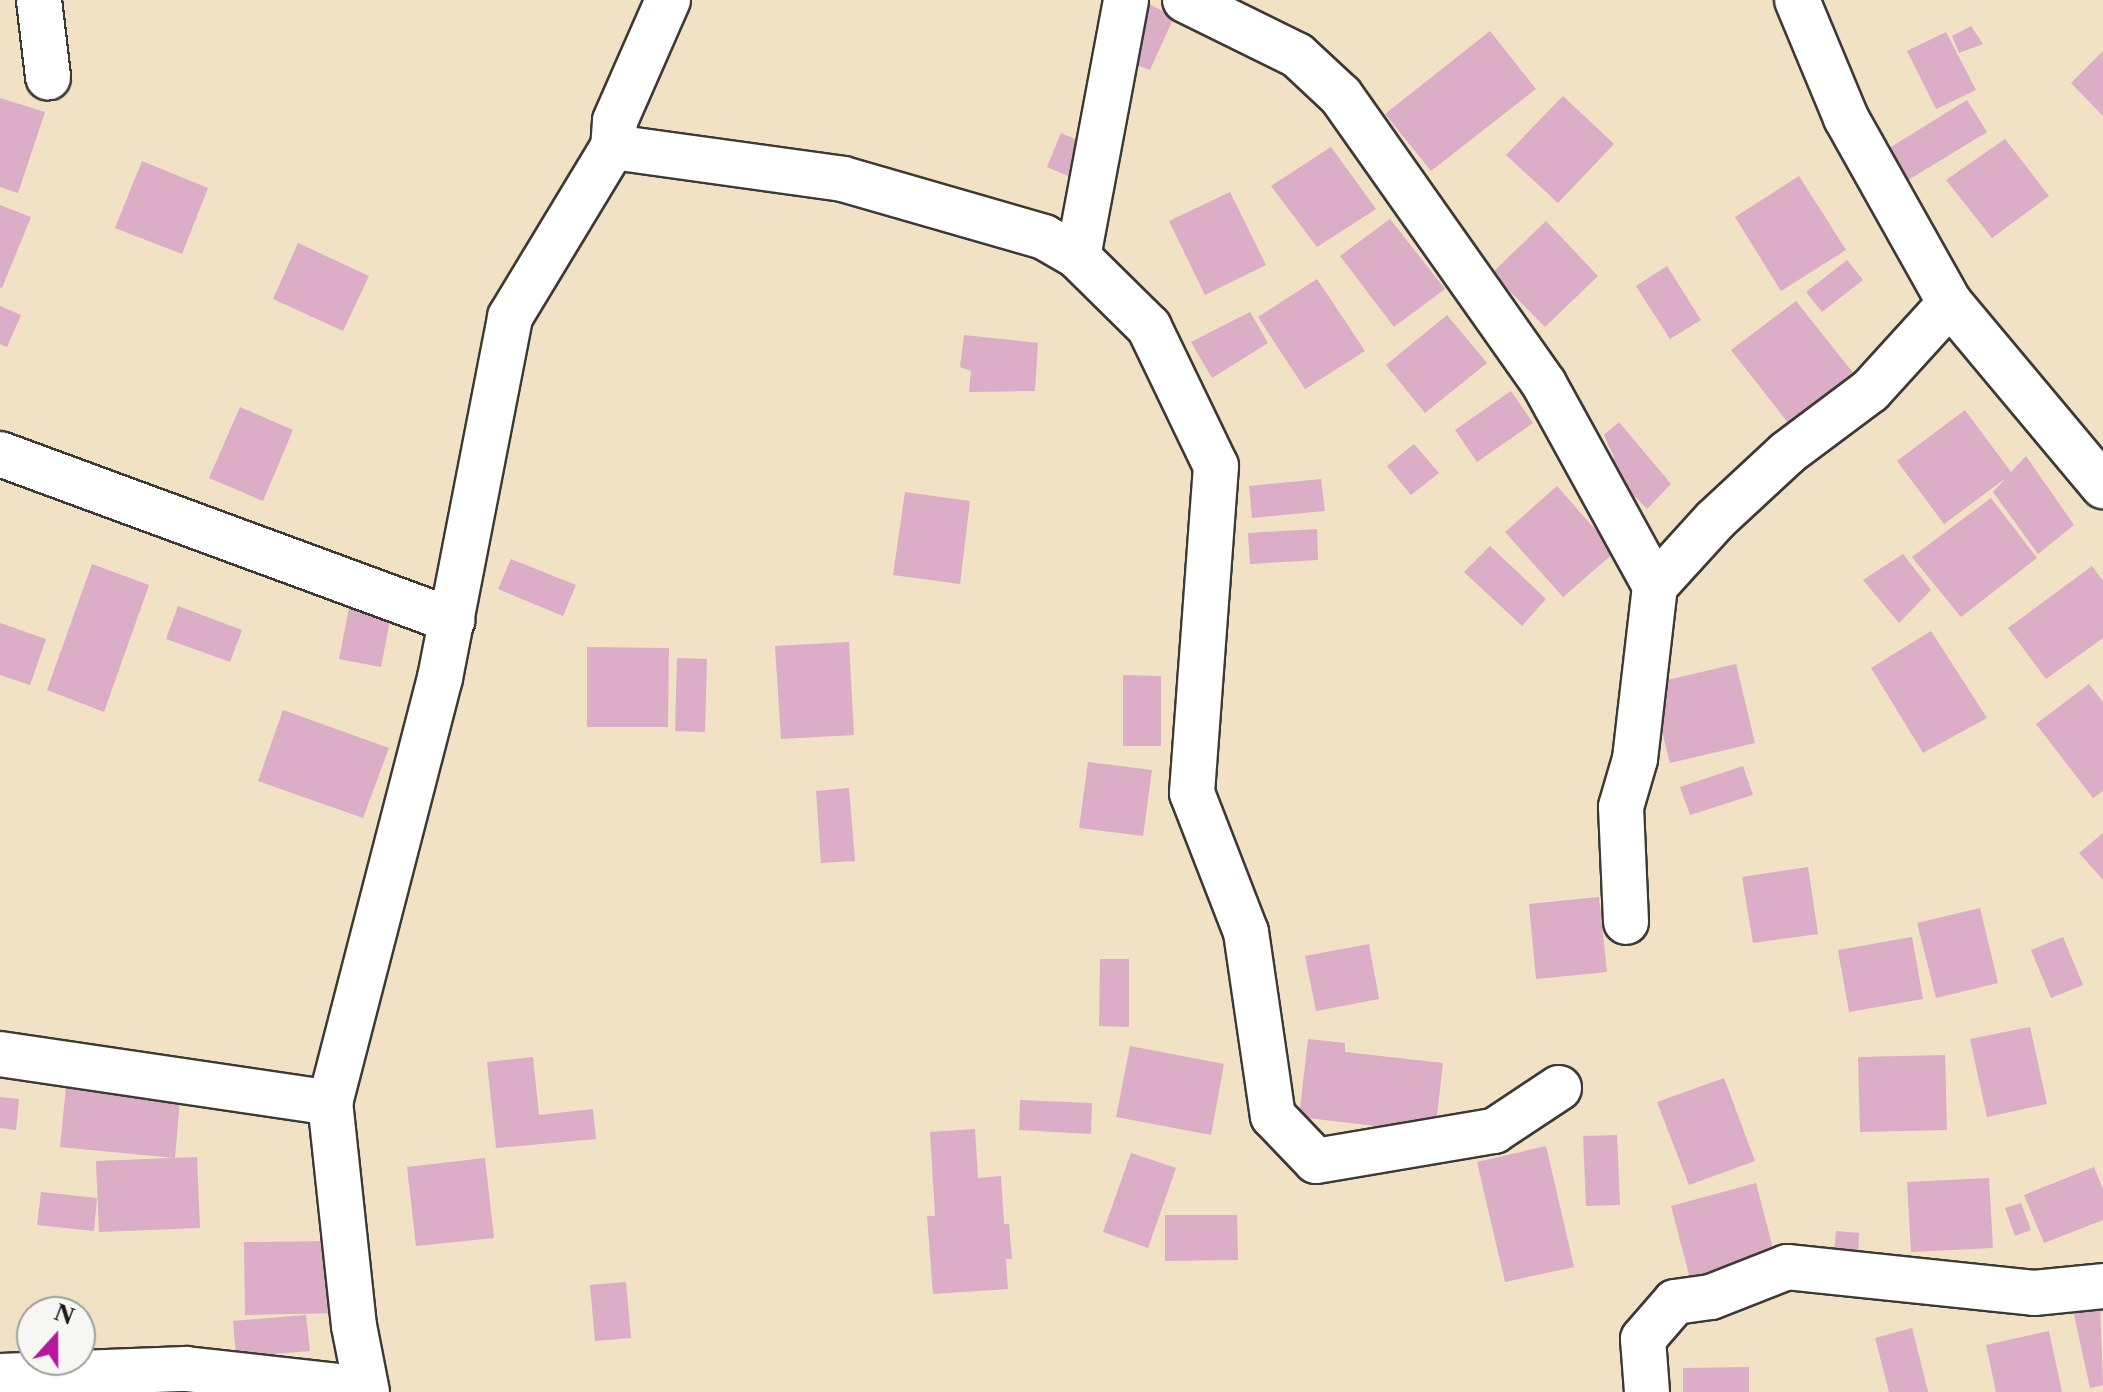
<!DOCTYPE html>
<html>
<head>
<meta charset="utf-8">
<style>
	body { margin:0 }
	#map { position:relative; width:2103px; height:1392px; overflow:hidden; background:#f1e1c5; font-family:"Libre Caslon Text",serif }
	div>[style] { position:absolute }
	.building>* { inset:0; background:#dbadc6 }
	.roads { filter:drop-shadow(2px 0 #3c3a35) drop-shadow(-2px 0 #3c3a35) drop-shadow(0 2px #3c3a35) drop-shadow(0 -2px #3c3a35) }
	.minor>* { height:44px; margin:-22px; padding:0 22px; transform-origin:22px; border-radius:22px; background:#fff }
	span { translate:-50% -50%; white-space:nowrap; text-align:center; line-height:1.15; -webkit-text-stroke:7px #f6f6f2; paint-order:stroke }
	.north { position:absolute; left:16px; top:1296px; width:80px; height:80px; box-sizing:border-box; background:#f6f6f2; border:2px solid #9f9f9c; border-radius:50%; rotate:21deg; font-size:22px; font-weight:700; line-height:32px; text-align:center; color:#1c1c1c }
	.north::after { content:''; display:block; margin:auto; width:28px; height:36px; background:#b5179e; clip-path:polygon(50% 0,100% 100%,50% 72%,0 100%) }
</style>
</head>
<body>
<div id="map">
	<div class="building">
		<i style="clip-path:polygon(1145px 2px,1174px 17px,1150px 70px,1119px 58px)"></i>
		<i style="clip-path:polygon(1971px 26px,1983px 44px,1959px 53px,1952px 36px)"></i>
		<i style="clip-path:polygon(1490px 31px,1536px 89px,1431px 171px,1385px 114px)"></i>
		<i style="clip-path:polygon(1946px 32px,1976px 90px,1936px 109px,1907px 51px)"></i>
		<i style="clip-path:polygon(2103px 51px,2103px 116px,2071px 83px)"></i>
		<i style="clip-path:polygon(1563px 96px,1614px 144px,1558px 203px,1506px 155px)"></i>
		<i style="clip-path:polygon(0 98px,45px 112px,18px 193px,0 187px)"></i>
		<i style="clip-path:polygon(1967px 100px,1987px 132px,1905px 182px,1886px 150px)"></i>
		<i style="clip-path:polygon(1061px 133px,1089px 145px,1075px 179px,1047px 167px)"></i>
		<i style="clip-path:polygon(2005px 139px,2049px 196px,1992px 238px,1946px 180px)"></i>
		<i style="clip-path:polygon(1331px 147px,1376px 209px,1317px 247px,1271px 186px)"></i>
		<i style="clip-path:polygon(142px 161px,208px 188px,182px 254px,115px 228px)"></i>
		<i style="clip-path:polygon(1799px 176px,1846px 250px,1781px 291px,1735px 217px)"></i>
		<i style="clip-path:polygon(1230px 192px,1266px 265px,1205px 295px,1169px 221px)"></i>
		<i style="clip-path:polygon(0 205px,31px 217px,2px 288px,0 287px)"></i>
		<i style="clip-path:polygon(1390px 219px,1445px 289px,1394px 327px,1340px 256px)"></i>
		<i style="clip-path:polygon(1546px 221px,1598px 276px,1545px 327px,1492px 273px)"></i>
		<i style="clip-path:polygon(298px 243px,369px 276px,343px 331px,273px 299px)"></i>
		<i style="clip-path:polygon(1847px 260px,1863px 280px,1822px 312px,1806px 292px)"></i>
		<i style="clip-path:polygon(1667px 266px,1701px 320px,1670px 339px,1636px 286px)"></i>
		<i style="clip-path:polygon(1317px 279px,1365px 351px,1305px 389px,1258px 317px)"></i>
		<i style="clip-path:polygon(1796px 301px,1854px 374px,1789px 424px,1731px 350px)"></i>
		<i style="clip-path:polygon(0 306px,21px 315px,7px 347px,0 344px)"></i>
		<i style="clip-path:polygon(1250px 312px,1268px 343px,1212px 378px,1191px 342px)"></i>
		<i style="clip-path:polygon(1447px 315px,1487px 363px,1425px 413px,1386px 365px)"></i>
		<i style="clip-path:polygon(964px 335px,1038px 343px,1035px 391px,969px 392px,971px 371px,960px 367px)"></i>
		<i style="clip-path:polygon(1511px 391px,1533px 423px,1477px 462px,1455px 430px)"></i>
		<i style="clip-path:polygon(240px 407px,293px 430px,263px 501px,209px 478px)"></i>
		<i style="clip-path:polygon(1965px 410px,2011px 472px,2026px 456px,2074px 525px,2038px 554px,1993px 492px,2006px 478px,1944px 524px,1897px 461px)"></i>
		<i style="clip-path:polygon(1619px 422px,1671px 484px,1647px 509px,1610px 470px,1614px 457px,1604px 435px)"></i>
		<i style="clip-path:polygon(1414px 444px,1439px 473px,1411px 495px,1387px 466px)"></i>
		<i style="clip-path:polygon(1321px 479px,1325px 511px,1252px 518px,1249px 486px)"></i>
		<i style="clip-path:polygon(1557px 486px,1615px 552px,1563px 597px,1505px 532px)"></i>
		<i style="clip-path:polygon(905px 492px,970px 501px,960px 584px,893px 575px)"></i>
		<i style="clip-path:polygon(1991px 498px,2037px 558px,1961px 617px,1912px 557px)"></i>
		<i style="clip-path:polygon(1317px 529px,1318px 560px,1250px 564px,1248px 533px)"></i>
		<i style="clip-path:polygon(1490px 546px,1546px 599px,1522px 626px,1464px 572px)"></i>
		<i style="clip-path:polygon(1903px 554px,1931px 590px,1899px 623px,1863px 580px)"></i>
		<i style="clip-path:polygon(511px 559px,576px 585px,563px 616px,498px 589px)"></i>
		<i style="clip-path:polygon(92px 564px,149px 585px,104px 712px,47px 690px)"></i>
		<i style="clip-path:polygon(2092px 566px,2103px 581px,2103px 638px,2046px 679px,2008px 628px)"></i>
		<i style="clip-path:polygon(178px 606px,242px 630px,230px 662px,166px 639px)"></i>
		<i style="clip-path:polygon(349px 608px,391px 615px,381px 667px,339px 659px)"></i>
		<i style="clip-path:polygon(0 623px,46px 639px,30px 685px,0 675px)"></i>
		<i style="clip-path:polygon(1931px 631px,1987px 718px,1923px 753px,1871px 668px)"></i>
		<i style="clip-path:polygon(849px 642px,854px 735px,781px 739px,775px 646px)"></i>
		<i style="clip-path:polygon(587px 647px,669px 648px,668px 727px,587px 727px)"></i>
		<i style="clip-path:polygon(677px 658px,707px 659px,705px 732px,675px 731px)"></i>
		<i style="clip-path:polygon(1736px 664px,1755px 743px,1670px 763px,1650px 684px)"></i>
		<i style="clip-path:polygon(1123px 675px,1161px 676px,1161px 746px,1123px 746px)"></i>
		<i style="clip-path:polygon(2089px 684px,2103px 702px,2103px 791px,2093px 798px,2036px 724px)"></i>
		<i style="clip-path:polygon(283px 710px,389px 748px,363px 818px,258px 781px)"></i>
		<i style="clip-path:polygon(1088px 762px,1152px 770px,1143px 836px,1079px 828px)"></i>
		<i style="clip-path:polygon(1743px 766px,1753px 795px,1690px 815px,1680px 787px)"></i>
		<i style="clip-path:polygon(849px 788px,855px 861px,821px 863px,816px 791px)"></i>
		<i style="clip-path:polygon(2103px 833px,2103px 880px,2079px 853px)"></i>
		<i style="clip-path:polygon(1808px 867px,1818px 934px,1753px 943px,1742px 877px)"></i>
		<i style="clip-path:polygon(1599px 897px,1607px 972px,1536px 979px,1529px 904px)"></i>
		<i style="clip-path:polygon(1980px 908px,1998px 983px,1936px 998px,1917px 923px)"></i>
		<i style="clip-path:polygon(1912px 937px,1923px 999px,1849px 1012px,1838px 950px)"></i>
		<i style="clip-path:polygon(2063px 937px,2083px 985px,2051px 998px,2031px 950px)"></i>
		<i style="clip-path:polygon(1369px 944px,1379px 999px,1316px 1011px,1305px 956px)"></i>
		<i style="clip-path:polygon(1100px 959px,1129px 959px,1129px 1027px,1099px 1026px)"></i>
		<i style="clip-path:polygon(2030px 1027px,2047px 1104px,1987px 1117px,1970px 1039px)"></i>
		<i style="clip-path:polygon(1308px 1039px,1345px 1043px,1345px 1052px,1443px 1063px,1435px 1133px,1299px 1117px)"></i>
		<i style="clip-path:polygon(1130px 1046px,1224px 1064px,1211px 1135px,1116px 1117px)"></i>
		<i style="clip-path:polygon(1945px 1055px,1947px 1130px,1860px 1132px,1858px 1057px)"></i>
		<i style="clip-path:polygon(533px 1057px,539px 1115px,593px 1109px,596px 1139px,496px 1148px,487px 1062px)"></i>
		<i style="clip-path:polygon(67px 1077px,181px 1087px,175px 1158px,60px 1147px)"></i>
		<i style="clip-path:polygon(1724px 1078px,1755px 1161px,1689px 1185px,1657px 1102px)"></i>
		<i style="clip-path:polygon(0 1097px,19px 1099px,16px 1130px,0 1128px)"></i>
		<i style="clip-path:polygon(1020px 1100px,1092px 1103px,1091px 1134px,1019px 1130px)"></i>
		<i style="clip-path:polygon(975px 1129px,978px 1178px,1001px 1176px,1004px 1224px,1009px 1224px,1012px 1259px,1006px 1259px,1008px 1289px,933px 1294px,927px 1216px,935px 1216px,930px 1132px)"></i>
		<i style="clip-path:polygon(1617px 1135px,1620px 1205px,1586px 1206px,1583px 1136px)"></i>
		<i style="clip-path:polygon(1546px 1146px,1574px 1267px,1505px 1282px,1477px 1162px)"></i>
		<i style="clip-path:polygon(1131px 1153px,1176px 1168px,1148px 1248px,1103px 1232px)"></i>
		<i style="clip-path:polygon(197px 1157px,200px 1228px,99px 1232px,96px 1161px)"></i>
		<i style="clip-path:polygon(485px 1158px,494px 1238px,416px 1246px,407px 1167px)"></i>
		<i style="clip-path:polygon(2094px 1167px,2103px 1189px,2103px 1220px,2044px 1243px,2024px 1195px)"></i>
		<i style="clip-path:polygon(1989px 1178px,1993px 1248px,1911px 1252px,1907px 1182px)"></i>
		<i style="clip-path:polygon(1756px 1183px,1776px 1260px,1691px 1282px,1671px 1206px)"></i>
		<i style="clip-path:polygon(41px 1192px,97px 1198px,94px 1231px,37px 1225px)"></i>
		<i style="clip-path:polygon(2021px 1203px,2031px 1230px,2015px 1236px,2005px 1208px)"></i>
		<i style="clip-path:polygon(1165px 1215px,1237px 1215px,1238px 1260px,1165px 1261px)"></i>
		<i style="clip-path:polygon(1836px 1231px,1859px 1233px,1858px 1257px,1834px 1254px)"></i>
		<i style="clip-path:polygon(341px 1241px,343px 1313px,245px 1315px,244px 1242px)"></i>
		<i style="clip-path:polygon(626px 1282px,631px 1338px,595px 1341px,590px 1285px)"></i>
		<i style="clip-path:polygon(2100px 1304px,2103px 1385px,2090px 1388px,2073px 1310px)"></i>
		<i style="clip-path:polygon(306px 1315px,310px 1351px,236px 1357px,233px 1321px)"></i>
		<i style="clip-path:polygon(1912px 1328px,1928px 1392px,1889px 1392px,1875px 1338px)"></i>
		<i style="clip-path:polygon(2049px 1331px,2062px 1392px,1996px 1392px,1986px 1345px)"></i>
		<i style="clip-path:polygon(1749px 1367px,1749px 1392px,1683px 1392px,1683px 1368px)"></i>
	</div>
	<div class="roads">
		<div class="minor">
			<i style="left:39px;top:0;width:78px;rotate:83.3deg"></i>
			<i style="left:668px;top:0;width:132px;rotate:113.7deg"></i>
			<i style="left:615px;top:121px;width:26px;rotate:94deg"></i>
			<i style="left:613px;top:147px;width:232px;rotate:7.9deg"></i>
			<i style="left:843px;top:179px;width:209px;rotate:16.1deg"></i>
			<i style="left:1044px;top:237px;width:39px;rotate:30deg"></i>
			<i style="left:1078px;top:257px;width:100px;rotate:44.6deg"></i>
			<i style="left:1149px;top:327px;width:154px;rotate:64.3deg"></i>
			<i style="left:1216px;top:466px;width:328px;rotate:94.2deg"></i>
			<i style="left:1192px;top:793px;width:149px;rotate:68.8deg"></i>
			<i style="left:1246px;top:932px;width:186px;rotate:81.7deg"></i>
			<i style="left:1273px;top:1116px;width:62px;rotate:46.3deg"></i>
			<i style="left:1316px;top:1161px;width:181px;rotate:-9.6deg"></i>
			<i style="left:1494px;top:1131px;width:78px;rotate:-33.5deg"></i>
			<i style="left:1185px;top:0;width:125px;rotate:26.2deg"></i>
			<i style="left:1297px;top:55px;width:60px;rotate:43deg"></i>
			<i style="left:1341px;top:96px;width:352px;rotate:54.8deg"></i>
			<i style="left:1544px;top:384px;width:230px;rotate:61.2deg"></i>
			<i style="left:1655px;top:586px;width:174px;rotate:96.6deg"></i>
			<i style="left:1635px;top:759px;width:50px;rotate:106.3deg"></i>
			<i style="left:1621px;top:807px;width:115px;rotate:87.5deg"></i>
			<i style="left:1797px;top:0;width:128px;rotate:67.4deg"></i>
			<i style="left:1846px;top:118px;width:212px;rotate:60.7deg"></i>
			<i style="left:1950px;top:303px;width:239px;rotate:50.1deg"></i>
			<i style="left:1078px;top:257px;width:261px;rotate:-79.4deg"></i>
			<i style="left:0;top:454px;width:482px;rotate:20.2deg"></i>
			<i style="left:1655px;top:586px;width:89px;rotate:-47.7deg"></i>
			<i style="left:1715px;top:520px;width:98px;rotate:-42.9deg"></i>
			<i style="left:1787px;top:453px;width:104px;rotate:-36.8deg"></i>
			<i style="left:1870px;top:391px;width:119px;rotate:-47.7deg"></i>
			<i style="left:0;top:1054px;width:334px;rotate:8.4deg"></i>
			<i style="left:0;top:1376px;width:186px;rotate:-2.2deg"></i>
			<i style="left:186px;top:1369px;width:179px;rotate:6.4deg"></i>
			<i style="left:367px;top:1392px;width:67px;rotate:-101.1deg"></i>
			<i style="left:354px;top:1326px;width:224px;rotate:-96.1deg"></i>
			<i style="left:330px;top:1103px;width:439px;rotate:-75.5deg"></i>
			<i style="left:440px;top:678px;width:368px;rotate:-79deg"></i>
			<i style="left:510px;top:317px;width:199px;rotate:-58.8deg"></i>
			<i style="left:1647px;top:1392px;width:53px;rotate:-94.3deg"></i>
			<i style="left:1643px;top:1339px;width:49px;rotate:-49.1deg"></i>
			<i style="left:1675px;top:1302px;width:36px;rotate:-8deg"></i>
			<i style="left:1711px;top:1297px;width:82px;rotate:-21.5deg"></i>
			<i style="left:1787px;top:1267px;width:248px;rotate:6deg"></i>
			<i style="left:2034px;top:1293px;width:69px;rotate:-5.8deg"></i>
		</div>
	</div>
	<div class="north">N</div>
</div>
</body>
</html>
